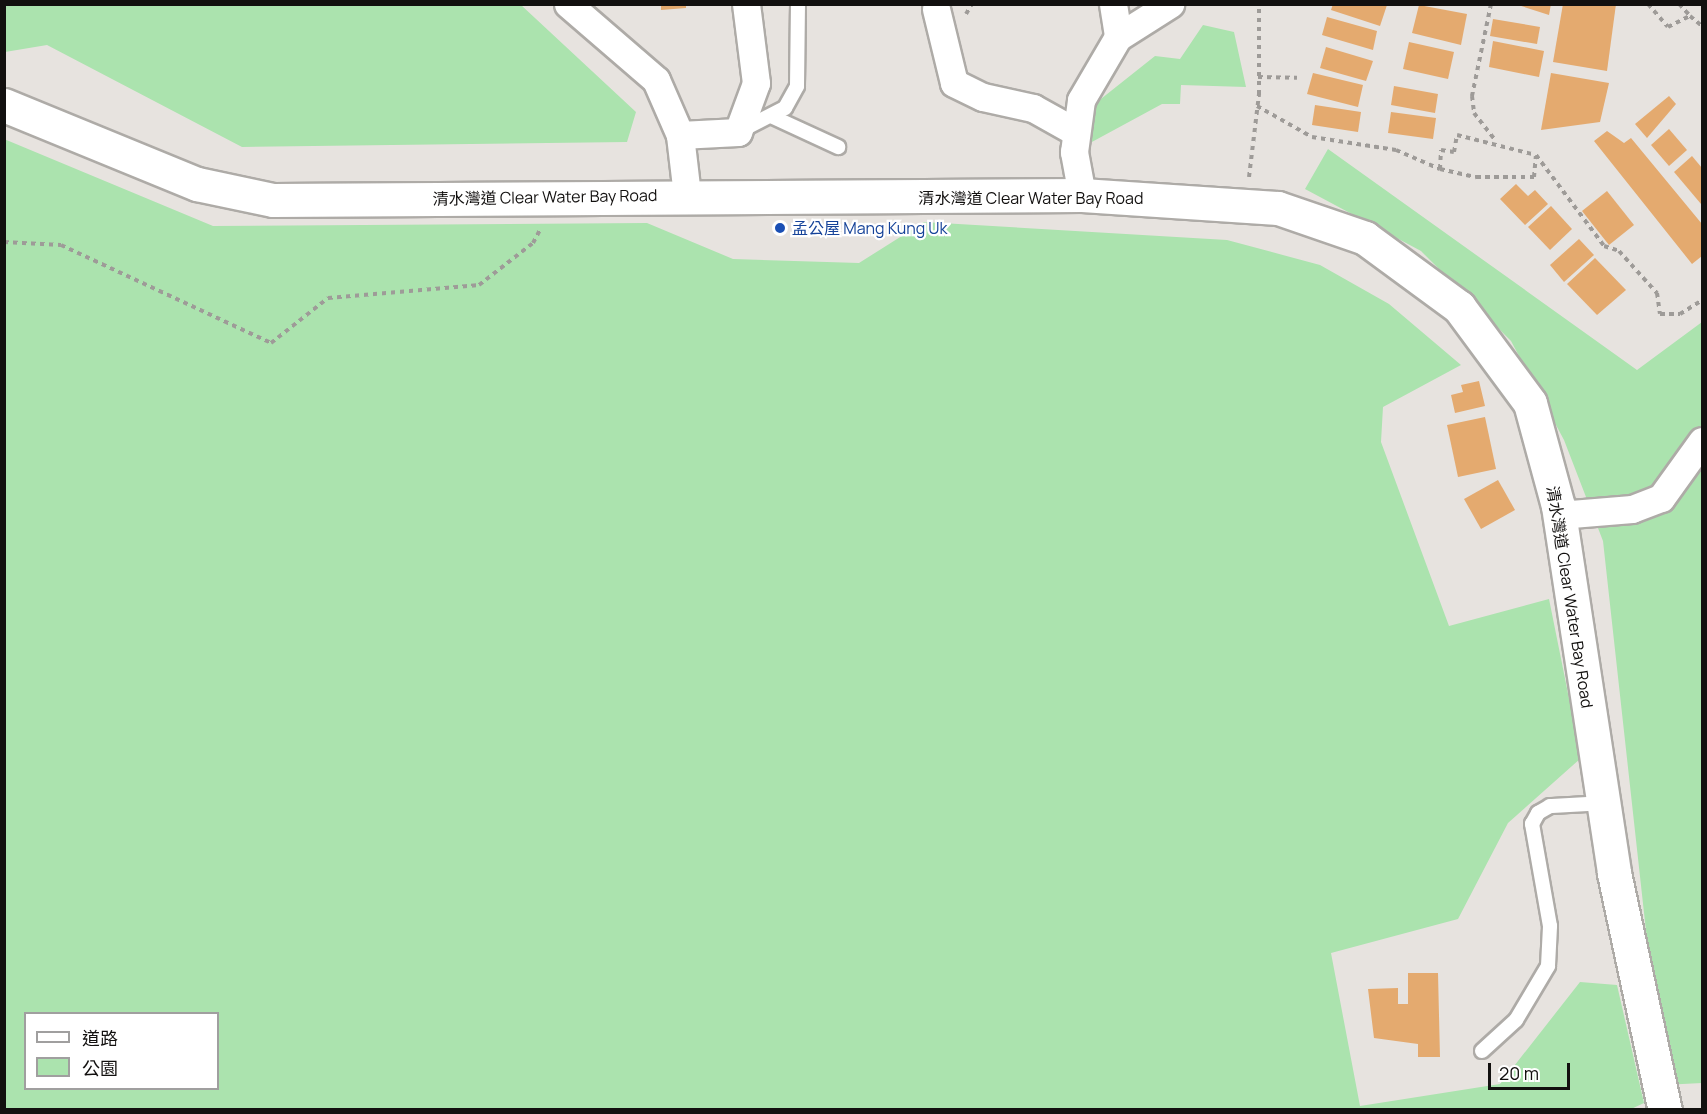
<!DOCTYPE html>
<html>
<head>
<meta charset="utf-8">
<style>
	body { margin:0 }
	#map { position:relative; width:1707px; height:1114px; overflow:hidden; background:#e7e3df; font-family:Manrope,"Noto Sans TC",sans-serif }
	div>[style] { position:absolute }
	.green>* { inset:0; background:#abe3ae }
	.building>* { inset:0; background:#e4aa6f }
	.path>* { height:4px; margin-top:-2px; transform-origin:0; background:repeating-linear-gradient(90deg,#9e9b98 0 4.5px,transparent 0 9px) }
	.roads { filter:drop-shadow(2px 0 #aeaba7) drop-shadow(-2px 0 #aeaba7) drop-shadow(0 2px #aeaba7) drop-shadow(0 -2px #aeaba7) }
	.service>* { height:14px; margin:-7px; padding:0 7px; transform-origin:7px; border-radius:7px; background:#fff }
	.minor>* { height:27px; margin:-13.5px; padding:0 13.5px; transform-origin:13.5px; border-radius:13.5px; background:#fff }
	.secondary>* { height:33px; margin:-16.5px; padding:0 16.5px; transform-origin:16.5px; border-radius:16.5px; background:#fff }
	.dots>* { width:16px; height:16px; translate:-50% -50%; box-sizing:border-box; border:3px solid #fff; border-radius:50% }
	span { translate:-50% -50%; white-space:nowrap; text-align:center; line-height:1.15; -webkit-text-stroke:4.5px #fff; paint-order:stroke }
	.street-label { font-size:16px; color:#12100f }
	.transit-label { font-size:16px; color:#164399 }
	.left { translate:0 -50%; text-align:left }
	.frame { position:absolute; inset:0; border:6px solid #12100f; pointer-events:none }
	.legend { position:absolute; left:24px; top:1012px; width:195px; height:78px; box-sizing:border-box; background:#fff; border:2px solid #a09f9f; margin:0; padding:8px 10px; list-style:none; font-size:18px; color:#12100f }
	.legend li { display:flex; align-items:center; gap:12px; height:30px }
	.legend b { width:30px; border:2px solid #a09f9f }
	.scale { position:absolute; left:1488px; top:1063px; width:82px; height:27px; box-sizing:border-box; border:3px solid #12100f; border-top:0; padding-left:8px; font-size:18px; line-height:21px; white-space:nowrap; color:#12100f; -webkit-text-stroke:4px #fff; paint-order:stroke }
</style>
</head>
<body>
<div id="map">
	<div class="green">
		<i style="clip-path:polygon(5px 4px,521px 5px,636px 112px,627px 142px,242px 147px,47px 45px,5px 52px)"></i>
		<i style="clip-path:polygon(1203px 25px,1234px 32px,1246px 87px,1181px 85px,1180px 104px,1162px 104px,1090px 143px,1087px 110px,1155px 56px,1180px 59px)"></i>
		<i style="clip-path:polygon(evenodd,4px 139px,213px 226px,647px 223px,733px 259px,859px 263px,924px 222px,1227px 240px,1320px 265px,1389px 304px,1461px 365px,1383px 407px,1381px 442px,1449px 626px,1549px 599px,1581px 758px,1508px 823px,1458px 919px,1331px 953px,1360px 1106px,1500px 1084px,1580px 982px,1617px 985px,1644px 1103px,1629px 1110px,5px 1109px,4px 139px,26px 1014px,218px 1014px,218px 1088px,26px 1088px,26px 1014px)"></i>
		<i style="clip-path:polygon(1328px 149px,1637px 370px,1702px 322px,1702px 1083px,1663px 1085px,1603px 541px,1564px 440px,1511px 341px,1421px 251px,1305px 189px)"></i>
	</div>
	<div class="building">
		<i style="clip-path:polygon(661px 4px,686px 4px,686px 8px,661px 10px)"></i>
		<i style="clip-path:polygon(1333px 4px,1385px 4px,1387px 5px,1380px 26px,1331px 10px)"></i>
		<i style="clip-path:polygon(1515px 4px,1551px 4px,1549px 15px)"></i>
		<i style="clip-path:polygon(1563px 4px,1616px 4px,1607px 71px,1553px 62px)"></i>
		<i style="clip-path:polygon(1419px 5px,1467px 14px,1461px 45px,1412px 33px)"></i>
		<i style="clip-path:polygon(1327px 17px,1377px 31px,1373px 50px,1322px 35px)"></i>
		<i style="clip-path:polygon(1493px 19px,1540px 27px,1537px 44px,1490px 36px)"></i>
		<i style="clip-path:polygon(1493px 41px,1544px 51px,1539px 77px,1489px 67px)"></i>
		<i style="clip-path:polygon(1409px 42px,1454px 52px,1448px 79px,1403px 69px)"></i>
		<i style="clip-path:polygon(1326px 47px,1373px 61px,1366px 81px,1320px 68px)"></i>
		<i style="clip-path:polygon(1313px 73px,1363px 85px,1358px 107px,1307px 94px)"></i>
		<i style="clip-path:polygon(1551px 73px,1609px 83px,1600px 122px,1541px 130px)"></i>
		<i style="clip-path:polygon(1394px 86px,1438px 94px,1435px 113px,1391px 105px)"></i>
		<i style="clip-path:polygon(1669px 96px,1676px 104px,1647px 138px,1635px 124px)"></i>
		<i style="clip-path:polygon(1315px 105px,1361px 112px,1358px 132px,1312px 125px)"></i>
		<i style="clip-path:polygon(1391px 112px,1436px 118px,1433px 139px,1388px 133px)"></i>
		<i style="clip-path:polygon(1669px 129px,1687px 150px,1669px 166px,1651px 145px)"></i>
		<i style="clip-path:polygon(1607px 131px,1624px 143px,1631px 138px,1702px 224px,1702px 256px,1692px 264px,1594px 141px)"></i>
		<i style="clip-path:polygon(1692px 156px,1702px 168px,1701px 204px,1674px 172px)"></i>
		<i style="clip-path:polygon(1516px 184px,1528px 196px,1535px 190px,1548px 204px,1525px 225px,1500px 199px)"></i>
		<i style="clip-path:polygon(1607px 191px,1634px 225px,1609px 245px,1582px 211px)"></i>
		<i style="clip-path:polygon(1551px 206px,1572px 229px,1550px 250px,1528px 227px)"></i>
		<i style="clip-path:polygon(1579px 239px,1594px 255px,1564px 282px,1550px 265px)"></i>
		<i style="clip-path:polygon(1595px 258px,1626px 290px,1597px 315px,1567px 284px)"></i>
		<i style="clip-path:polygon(1479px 381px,1485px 406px,1455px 413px,1451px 395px,1463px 392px,1461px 385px)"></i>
		<i style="clip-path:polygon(1485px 417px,1496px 469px,1458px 477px,1447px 425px)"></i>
		<i style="clip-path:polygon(1498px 480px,1515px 510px,1481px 529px,1464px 499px)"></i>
		<i style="clip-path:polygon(1408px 973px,1438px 973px,1440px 1057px,1418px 1057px,1418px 1044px,1374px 1038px,1368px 989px,1398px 988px,1398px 1004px,1408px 1004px)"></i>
	</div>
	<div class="path">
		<i style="left:1491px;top:4px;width:94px;rotate:101.7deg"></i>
		<i style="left:1472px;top:96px;width:17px;rotate:83deg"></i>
		<i style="left:1474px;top:113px;width:34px;rotate:52deg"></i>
		<i style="left:1648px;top:4px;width:30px;rotate:49deg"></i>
		<i style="left:1668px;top:27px;width:25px;rotate:-27deg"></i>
		<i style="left:1690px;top:16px;width:16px;rotate:40deg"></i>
		<i style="left:1679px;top:4px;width:16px;rotate:47deg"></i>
		<i style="left:966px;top:14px;width:12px;rotate:-59deg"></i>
		<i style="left:1258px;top:77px;width:39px;rotate:1deg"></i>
		<i style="left:1257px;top:106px;width:63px;rotate:29.4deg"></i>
		<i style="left:1312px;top:137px;width:85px;rotate:8.8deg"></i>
		<i style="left:1396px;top:150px;width:48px;rotate:23.4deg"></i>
		<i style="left:1440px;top:169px;width:37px;rotate:13deg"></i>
		<i style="left:1476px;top:177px;width:58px"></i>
		<i style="left:1534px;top:177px;width:21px;rotate:-85deg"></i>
		<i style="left:1440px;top:169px;width:19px;rotate:-87deg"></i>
		<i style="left:1441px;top:150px;width:13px;rotate:9deg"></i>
		<i style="left:1454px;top:152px;width:17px;rotate:-80deg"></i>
		<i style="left:1457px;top:135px;width:81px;rotate:14.2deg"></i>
		<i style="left:1536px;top:155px;width:114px;rotate:53.2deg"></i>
		<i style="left:1604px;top:246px;width:16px;rotate:18deg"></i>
		<i style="left:1619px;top:251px;width:57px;rotate:47.9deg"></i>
		<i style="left:1657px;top:293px;width:21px;rotate:82deg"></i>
		<i style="left:1660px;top:314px;width:20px"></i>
		<i style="left:1680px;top:314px;width:26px;rotate:-32deg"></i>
		<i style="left:1249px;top:177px;width:84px;rotate:-83.1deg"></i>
		<i style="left:1259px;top:94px;width:90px;rotate:-90deg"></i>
		<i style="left:4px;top:242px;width:57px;rotate:3deg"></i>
		<i style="left:61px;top:245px;width:232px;rotate:25deg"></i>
		<i style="left:271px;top:343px;width:73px;rotate:-38.3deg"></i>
		<i style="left:328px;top:298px;width:152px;rotate:-4.9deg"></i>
		<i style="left:479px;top:285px;width:68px;rotate:-37.9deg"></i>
		<i style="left:533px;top:243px;width:17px;rotate:-62deg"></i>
	</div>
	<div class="roads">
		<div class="service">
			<i style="left:773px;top:117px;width:72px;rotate:24.8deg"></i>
			<i style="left:738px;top:132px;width:53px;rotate:-27.1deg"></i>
			<i style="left:785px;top:108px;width:25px;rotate:-61deg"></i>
			<i style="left:797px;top:86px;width:82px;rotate:-89.3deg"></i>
			<i style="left:1482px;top:1051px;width:46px;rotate:-42.4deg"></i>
			<i style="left:1516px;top:1020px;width:63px;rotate:-59.3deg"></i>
			<i style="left:1548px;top:966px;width:40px;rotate:-87.1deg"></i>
			<i style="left:1550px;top:926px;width:104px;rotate:-100deg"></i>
			<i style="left:1532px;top:824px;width:13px;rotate:-61deg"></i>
			<i style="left:1538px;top:813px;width:14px;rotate:-30deg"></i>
			<i style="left:1550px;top:806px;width:53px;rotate:-3.2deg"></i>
		</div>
		<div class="minor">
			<i style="left:568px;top:4px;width:116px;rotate:40.8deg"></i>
			<i style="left:656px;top:80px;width:60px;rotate:66.4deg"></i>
			<i style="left:1113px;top:4px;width:33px;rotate:81deg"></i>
			<i style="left:936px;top:9px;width:76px;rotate:76.3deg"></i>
			<i style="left:954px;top:83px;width:32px;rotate:26deg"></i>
			<i style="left:983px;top:97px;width:51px;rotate:12.4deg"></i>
			<i style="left:1033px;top:108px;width:49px;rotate:29.2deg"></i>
			<i style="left:687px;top:195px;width:60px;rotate:-96.7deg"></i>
			<i style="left:680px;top:135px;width:58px;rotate:-3deg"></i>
			<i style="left:738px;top:132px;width:52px;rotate:-69.8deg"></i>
			<i style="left:756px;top:83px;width:80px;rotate:-97.2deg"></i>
			<i style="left:1082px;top:195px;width:44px;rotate:-100.5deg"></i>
			<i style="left:1074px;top:152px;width:52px;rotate:-82.3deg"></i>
			<i style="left:1081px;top:100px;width:73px;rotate:-59.6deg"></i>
			<i style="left:1118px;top:37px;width:62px;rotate:-32.4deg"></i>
			<i style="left:1559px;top:515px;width:73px;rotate:-4.7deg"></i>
			<i style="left:1632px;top:509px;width:31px;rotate:-21deg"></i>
			<i style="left:1661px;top:498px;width:70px;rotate:-54.3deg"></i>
		</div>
		<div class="secondary">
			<i style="left:4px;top:105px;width:209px;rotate:22.3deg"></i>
			<i style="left:197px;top:184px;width:78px;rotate:11.9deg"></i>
			<i style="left:273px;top:200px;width:809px;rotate:-0.35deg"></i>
			<i style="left:1082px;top:195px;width:196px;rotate:3.8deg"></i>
			<i style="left:1278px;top:208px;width:92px;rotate:19deg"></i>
			<i style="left:1365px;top:238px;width:117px;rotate:36.3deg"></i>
			<i style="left:1459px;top:307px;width:119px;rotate:53.5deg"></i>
			<i style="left:1530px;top:403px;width:107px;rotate:74.8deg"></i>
			<i style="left:1558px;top:506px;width:371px;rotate:81.3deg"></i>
			<i style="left:1614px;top:873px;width:242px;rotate:77.9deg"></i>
		</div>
	</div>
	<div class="dots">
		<i style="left:780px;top:228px;background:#1a4fb4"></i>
	</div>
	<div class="street-label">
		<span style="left:545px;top:197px;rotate:-1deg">清水灣道 Clear Water Bay Road</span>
		<span style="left:1031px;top:198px">清水灣道 Clear Water Bay Road</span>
		<span style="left:1570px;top:597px;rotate:81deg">清水灣道 Clear Water Bay Road</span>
	</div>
	<div class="transit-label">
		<span class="left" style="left:792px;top:228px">孟公屋 Mang Kung Uk</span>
	</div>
	<div class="frame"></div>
	<ul class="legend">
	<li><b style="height:8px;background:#fff"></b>道路</li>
	<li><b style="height:16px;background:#abe3ae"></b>公園</li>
	</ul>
	<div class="scale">20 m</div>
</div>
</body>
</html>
